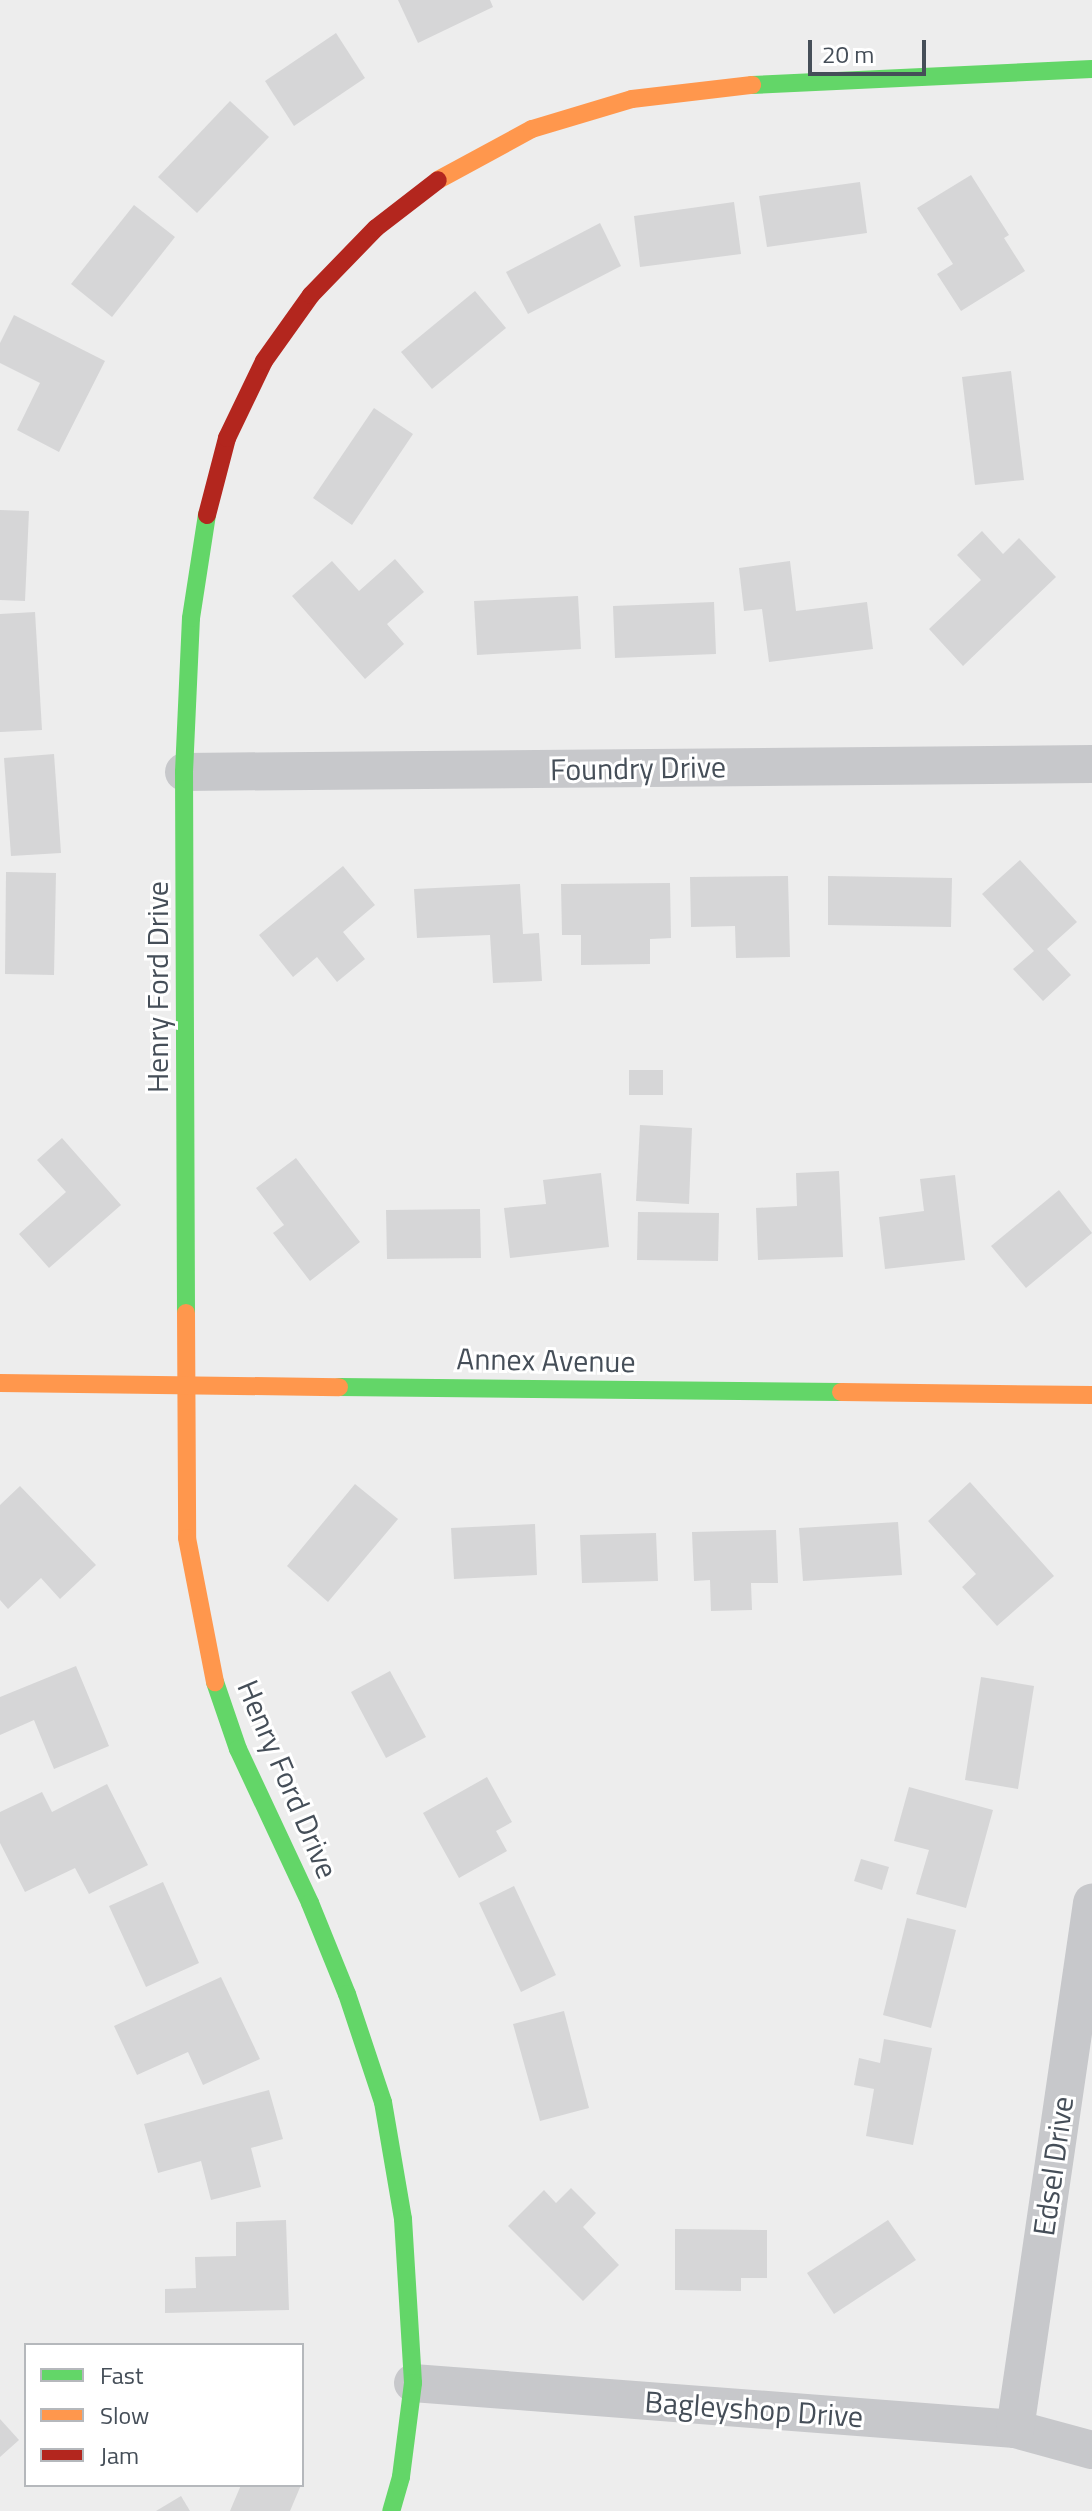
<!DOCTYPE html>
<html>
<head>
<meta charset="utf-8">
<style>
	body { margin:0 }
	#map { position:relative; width:1092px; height:2511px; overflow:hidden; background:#ededed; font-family:"Titillium Web",sans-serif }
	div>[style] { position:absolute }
	.building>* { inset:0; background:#d6d6d7 }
	.street>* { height:38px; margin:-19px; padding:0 19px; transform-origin:19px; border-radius:19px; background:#c7c8cb }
	.fast>* { height:18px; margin:-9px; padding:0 9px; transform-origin:9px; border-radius:9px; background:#63d668 }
	.slow>* { height:18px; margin:-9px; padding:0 9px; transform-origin:9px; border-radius:9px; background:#ff974d }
	.jam>* { height:18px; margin:-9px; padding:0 9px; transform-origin:9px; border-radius:9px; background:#b3261e }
	span { translate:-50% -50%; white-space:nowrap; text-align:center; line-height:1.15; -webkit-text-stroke:6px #fff; paint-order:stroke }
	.street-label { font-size:30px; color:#454e58 }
	.legend { position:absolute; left:24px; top:2343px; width:280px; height:144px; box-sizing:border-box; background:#fff; border:2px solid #b5b8bc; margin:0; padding:10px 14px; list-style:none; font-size:24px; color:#454e58 }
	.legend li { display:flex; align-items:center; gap:16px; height:40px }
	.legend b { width:40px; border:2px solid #b5b8bc }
	.scale { position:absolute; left:808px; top:40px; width:118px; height:36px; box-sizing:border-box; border:4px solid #454e58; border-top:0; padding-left:10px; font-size:24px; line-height:28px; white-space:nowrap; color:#454e58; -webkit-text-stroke:6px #fff; paint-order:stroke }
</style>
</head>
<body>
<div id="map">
	<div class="building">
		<i style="clip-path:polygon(398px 0,490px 0,493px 7px,418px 43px)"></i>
		<i style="clip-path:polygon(336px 33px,365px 78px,294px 126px,265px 81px)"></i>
		<i style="clip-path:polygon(230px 101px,269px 137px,197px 213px,158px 177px)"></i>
		<i style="clip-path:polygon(971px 175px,1009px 235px,1004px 238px,1025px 271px,961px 311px,937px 274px,953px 264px,917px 208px)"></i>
		<i style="clip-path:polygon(860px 182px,867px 233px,767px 247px,759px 196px)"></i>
		<i style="clip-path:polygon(734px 202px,741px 254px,640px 267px,634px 216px)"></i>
		<i style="clip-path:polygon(134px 205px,175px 237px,112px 317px,71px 284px)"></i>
		<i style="clip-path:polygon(600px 223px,621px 266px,528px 314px,506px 272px)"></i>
		<i style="clip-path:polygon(475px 291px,506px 328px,432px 389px,401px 352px)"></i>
		<i style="clip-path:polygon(14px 315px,105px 361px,59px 452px,17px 430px,40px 383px,0 363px,0 343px)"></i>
		<i style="clip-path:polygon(1011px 371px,1024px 480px,975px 485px,962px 377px)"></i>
		<i style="clip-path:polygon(374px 408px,413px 434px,352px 525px,313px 498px)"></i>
		<i style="clip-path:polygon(0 510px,29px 511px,25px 601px,0 600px)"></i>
		<i style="clip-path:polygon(982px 531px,1003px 554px,1019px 538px,1056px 577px,963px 666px,929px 629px,981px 580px,957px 555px)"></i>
		<i style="clip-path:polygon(395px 559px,424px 592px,387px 624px,404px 644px,365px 679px,292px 596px,332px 561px,359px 591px)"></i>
		<i style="clip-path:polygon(790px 561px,796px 611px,867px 602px,873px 649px,769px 662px,762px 609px,744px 611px,739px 568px)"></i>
		<i style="clip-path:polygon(578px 596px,581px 649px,477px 655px,474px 601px)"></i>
		<i style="clip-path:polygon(714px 602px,716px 654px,615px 658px,613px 606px)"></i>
		<i style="clip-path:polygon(35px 612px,42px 730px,0 732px,0 614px)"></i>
		<i style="clip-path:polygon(54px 754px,61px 853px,11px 856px,4px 758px)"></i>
		<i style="clip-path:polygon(1020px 860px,1077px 922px,1047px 949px,1071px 975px,1043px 1001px,1013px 969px,1034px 951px,982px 894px)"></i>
		<i style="clip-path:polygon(343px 866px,375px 905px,343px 932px,365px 959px,337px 982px,317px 957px,293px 977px,259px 935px)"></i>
		<i style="clip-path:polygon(6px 872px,56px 873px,54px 975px,5px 974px)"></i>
		<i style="clip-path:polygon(788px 876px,790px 957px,736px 958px,735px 926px,691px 927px,690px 877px)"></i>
		<i style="clip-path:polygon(828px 876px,952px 878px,951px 927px,828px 925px)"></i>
		<i style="clip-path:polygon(670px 883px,671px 938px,650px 939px,650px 964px,581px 965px,581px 935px,562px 935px,561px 884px)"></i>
		<i style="clip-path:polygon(520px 884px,523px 934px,539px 933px,542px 981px,493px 983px,490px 935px,417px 938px,414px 889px)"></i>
		<i style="clip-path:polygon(629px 1070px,663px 1070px,663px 1095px,629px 1095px)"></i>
		<i style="clip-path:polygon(640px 1125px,692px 1128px,689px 1204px,636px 1201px)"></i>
		<i style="clip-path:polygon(62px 1138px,121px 1205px,49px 1268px,19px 1234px,66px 1192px,37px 1160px)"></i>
		<i style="clip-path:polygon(296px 1158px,360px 1242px,310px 1281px,273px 1233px,284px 1225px,256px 1188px)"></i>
		<i style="clip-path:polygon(839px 1171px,843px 1257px,758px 1260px,756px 1208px,797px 1206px,796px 1173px)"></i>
		<i style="clip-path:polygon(601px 1173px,609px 1247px,510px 1258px,504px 1208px,546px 1204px,543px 1180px)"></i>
		<i style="clip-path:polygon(955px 1175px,965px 1260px,885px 1269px,879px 1217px,924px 1211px,920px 1179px)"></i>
		<i style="clip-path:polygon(1059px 1190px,1092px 1233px,1026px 1288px,991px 1246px)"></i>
		<i style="clip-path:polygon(480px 1209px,481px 1258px,387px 1259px,386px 1210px)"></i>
		<i style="clip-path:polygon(638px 1212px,719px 1213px,718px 1261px,637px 1260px)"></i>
		<i style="clip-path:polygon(970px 1482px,1054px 1576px,997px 1626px,962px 1587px,976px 1574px,928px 1521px)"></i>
		<i style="clip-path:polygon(355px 1484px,398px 1519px,328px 1602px,287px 1566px)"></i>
		<i style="clip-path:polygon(20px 1486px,96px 1565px,60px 1599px,41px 1578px,8px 1609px,0 1600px,0 1505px)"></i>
		<i style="clip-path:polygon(898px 1522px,902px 1575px,803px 1581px,799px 1528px)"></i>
		<i style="clip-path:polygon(535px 1524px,537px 1575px,454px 1579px,451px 1528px)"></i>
		<i style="clip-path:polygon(776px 1530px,778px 1583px,751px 1583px,752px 1610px,711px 1611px,710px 1580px,694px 1581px,692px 1532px)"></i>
		<i style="clip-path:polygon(656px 1533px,658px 1581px,582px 1583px,580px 1535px)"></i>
		<i style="clip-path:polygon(76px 1666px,109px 1746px,54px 1769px,34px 1720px,0 1735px,0 1697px)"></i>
		<i style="clip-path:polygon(390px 1671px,426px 1737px,386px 1758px,351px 1692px)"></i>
		<i style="clip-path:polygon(981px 1677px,1034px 1686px,1018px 1789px,965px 1780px)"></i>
		<i style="clip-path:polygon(487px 1777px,512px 1822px,496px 1831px,507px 1851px,459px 1878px,423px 1813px)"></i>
		<i style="clip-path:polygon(107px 1784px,148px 1865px,89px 1894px,75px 1868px,25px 1892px,0 1843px,0 1812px,42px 1792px,52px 1812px)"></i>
		<i style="clip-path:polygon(909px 1787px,993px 1810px,966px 1908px,916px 1894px,929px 1850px,894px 1841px)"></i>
		<i style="clip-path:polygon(861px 1859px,889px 1867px,882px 1890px,854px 1881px)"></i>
		<i style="clip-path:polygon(163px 1882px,199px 1963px,146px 1987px,109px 1906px)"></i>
		<i style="clip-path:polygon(514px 1886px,556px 1975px,521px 1992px,479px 1903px)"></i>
		<i style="clip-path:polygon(907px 1918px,956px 1930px,931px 2028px,883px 2015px)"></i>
		<i style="clip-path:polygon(221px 1977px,260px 2059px,203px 2085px,188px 2052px,137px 2075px,114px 2026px)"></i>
		<i style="clip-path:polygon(564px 2011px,589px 2108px,540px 2121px,513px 2024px)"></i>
		<i style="clip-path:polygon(884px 2039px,932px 2048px,913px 2145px,866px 2136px,874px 2089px,854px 2085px,859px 2058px,880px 2063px)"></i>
		<i style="clip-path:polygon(269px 2090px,283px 2139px,251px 2148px,261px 2187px,211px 2200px,201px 2161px,158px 2173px,144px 2124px)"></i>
		<i style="clip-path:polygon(571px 2188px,596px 2213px,583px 2227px,619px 2265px,583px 2301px,508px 2226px,544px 2190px,556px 2203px)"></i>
		<i style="clip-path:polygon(286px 2220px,289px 2310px,165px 2313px,165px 2289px,196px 2288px,195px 2257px,236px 2256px,236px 2222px)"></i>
		<i style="clip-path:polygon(888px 2220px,916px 2260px,834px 2314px,807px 2273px)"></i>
		<i style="clip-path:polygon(675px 2229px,767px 2230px,767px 2278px,741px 2278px,741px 2291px,675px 2290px)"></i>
		<i style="clip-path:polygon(0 2419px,19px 2440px,0 2457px)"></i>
		<i style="clip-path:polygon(241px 2485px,301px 2485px,290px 2511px,230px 2511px)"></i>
		<i style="clip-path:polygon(181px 2496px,190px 2511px,156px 2511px)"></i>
	</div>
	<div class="street">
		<i style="left:184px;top:772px;width:908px;rotate:-0.5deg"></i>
		<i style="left:413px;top:2383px;width:604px;rotate:4.37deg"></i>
		<i style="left:1015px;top:2429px;width:80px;rotate:15.3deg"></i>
		<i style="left:1015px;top:2429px;width:532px;rotate:-81.67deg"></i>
	</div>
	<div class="fast">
		<i style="left:752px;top:85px;width:340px;rotate:-2.7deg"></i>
		<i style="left:186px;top:1313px;width:541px;rotate:-90.21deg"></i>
		<i style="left:184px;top:772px;width:154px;rotate:-87.4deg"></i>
		<i style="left:191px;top:618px;width:104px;rotate:-81.2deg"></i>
		<i style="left:339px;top:1387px;width:502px;rotate:0.57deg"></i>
		<i style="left:215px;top:1682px;width:71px;rotate:71.1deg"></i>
		<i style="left:238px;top:1749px;width:170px;rotate:64.9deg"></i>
		<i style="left:310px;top:1903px;width:98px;rotate:67.9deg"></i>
		<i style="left:347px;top:1994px;width:114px;rotate:71.6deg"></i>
		<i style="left:383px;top:2102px;width:119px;rotate:80.3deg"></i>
		<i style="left:403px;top:2219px;width:164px;rotate:86.5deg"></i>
		<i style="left:413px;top:2383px;width:95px;rotate:97.3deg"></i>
		<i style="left:401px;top:2477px;width:35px;rotate:106deg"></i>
	</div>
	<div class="slow">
		<i style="left:438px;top:180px;width:107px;rotate:-28.5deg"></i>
		<i style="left:532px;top:129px;width:104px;rotate:-16.7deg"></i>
		<i style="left:632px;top:99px;width:121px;rotate:-6.7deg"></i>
		<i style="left:186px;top:1313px;width:225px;rotate:89.7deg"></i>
		<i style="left:187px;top:1538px;width:147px;rotate:79deg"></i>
		<i style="left:0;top:1383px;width:339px;rotate:0.7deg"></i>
		<i style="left:841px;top:1392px;width:251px;rotate:0.7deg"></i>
	</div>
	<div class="jam">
		<i style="left:207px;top:515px;width:80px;rotate:-75.4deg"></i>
		<i style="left:227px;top:438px;width:85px;rotate:-64.3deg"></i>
		<i style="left:264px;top:361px;width:81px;rotate:-54.5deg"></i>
		<i style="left:311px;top:295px;width:93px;rotate:-45.9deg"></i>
		<i style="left:376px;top:228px;width:78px;rotate:-37.7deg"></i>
	</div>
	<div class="street-label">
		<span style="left:638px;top:768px;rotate:-1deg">Foundry Drive</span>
		<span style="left:157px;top:987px;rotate:-90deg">Henry Ford Drive</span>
		<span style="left:546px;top:1360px;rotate:1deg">Annex Avenue</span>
		<span style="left:288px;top:1779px;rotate:67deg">Henry Ford Drive</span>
		<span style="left:1053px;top:2166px;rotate:-82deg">Edsel Drive</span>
		<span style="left:754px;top:2409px;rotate:4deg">Bagleyshop Drive</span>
	</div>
	<ul class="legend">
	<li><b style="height:10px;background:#63d668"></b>Fast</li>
	<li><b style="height:10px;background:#ff974d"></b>Slow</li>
	<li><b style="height:10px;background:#b3261e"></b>Jam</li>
	</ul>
	<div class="scale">20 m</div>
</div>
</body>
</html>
